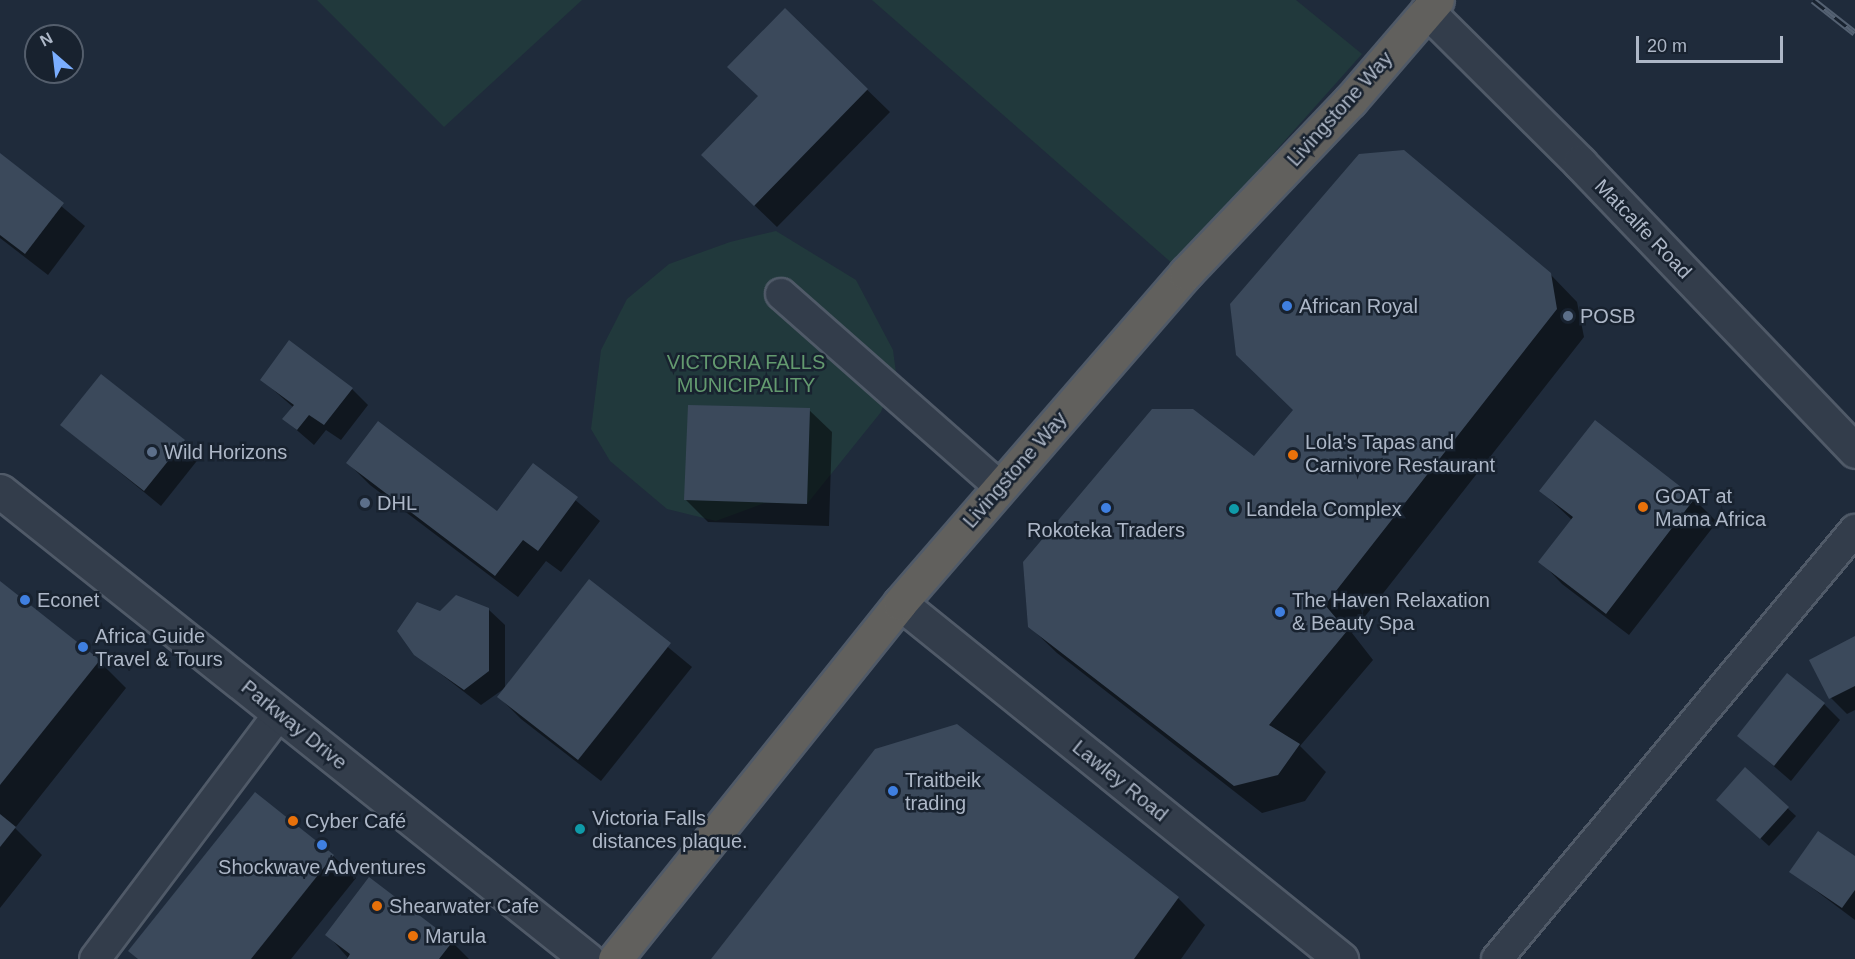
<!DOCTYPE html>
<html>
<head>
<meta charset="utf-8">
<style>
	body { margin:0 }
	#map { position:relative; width:1855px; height:959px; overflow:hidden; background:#1f2b3b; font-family:Helvetica,sans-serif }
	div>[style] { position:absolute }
	.green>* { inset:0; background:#21393c }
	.shadow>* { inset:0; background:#0007 }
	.building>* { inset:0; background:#3b495b }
	.roads { filter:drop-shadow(2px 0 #505a68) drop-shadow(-2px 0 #505a68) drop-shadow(0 2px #505a68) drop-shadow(0 -2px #505a68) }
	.service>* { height:30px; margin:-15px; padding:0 15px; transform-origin:15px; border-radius:15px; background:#333d4b }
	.minor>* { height:33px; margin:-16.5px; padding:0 16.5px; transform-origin:16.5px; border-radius:16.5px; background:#333d4b }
	.tertiary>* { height:33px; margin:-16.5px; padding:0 16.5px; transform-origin:16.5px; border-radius:16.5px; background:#333d4b }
	.trunk>* { height:33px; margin:-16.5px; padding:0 16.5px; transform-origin:16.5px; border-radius:16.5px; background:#61605d }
	.rail>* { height:7px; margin-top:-3.5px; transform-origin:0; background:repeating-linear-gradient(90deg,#18222f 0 14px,#546172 0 28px); box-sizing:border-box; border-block:2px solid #546172 }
	.dots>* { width:16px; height:16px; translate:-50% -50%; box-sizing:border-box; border:3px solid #18222f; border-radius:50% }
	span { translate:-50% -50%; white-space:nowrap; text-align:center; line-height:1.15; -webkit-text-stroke:5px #18222f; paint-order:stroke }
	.street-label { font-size:20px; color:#adb7c7 }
	.poi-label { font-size:20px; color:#adb7c7 }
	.left { translate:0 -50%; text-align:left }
	.park-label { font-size:20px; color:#639a6f }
	.north { position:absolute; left:24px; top:24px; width:60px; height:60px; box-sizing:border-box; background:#18222f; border:2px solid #545e6c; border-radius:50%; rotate:332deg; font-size:16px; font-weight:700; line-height:24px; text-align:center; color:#adb7c7 }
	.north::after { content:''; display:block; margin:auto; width:21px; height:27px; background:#7baeff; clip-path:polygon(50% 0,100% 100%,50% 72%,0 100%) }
	.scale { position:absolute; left:1636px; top:36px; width:147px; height:27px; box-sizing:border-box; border:3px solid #adb7c7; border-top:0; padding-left:8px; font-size:18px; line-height:21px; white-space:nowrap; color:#adb7c7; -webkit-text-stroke:4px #18222f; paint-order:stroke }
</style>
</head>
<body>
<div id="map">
	<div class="green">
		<i style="clip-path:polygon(317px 0,582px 0,444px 127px)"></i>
		<i style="clip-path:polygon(872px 0,1296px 0,1362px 54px,1174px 265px)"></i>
		<i style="clip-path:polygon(776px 231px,856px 280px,893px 350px,896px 373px,881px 412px,807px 504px,765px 503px,716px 521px,667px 509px,610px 461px,591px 429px,601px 350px,627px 299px,669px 264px,730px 242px)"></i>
	</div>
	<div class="shadow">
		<i style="clip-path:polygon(785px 10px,890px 112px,777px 227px,725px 177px,760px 97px)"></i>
		<i style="clip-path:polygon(0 155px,85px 226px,48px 275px,0 238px)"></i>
		<i style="clip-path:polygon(1550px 274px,1577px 302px,1584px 337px,1352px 633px,1373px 660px,1300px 746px,1326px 772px,1305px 801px,1262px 813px,1057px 653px,1029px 626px,1254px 458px,1294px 410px)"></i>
		<i style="clip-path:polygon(262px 380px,352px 389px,368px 405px,341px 440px,326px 430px,314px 445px,284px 419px,293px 407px)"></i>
		<i style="clip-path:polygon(809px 410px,832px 432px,829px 526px,708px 522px,686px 500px)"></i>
		<i style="clip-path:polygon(1595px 423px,1694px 499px,1717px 522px,1629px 635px,1562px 584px,1540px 561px,1572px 520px,1541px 491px)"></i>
		<i style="clip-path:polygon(62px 425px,184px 441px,200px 457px,161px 506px)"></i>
		<i style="clip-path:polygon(348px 463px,497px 513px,534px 465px,600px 521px,561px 572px,546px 561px,518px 597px,370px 485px)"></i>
		<i style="clip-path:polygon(589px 582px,692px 667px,601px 781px,521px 719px,499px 697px)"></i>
		<i style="clip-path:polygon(0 583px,99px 661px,126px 688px,15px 828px,42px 855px,0 908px)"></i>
		<i style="clip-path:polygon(488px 609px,505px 625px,505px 688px,481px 705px,415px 654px,441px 612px)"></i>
		<i style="clip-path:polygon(1855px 638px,1855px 710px,1847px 714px,1831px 698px)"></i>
		<i style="clip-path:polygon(1824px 704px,1840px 720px,1791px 781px,1739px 736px)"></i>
		<i style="clip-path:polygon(1745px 769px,1796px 816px,1769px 846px,1726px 807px)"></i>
		<i style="clip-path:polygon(333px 856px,356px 878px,291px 959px,138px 959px)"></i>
		<i style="clip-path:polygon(1855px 857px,1855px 920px,1791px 872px)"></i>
		<i style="clip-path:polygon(370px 879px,452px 942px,469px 959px,349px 959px,327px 934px)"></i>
		<i style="clip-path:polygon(1178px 898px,1205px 925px,1181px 959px,713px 959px)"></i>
	</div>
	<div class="building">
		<i style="clip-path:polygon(785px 8px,868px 89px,754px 206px,701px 155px,758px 96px,727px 67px)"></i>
		<i style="clip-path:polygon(1404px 150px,1551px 273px,1557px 309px,1325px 605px,1347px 631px,1269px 725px,1300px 744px,1278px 775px,1234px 786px,1028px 627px,1023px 562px,1152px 409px,1193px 409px,1254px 456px,1293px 410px,1236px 355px,1230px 304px,1359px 154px)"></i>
		<i style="clip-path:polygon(0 153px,64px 203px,25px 254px,0 235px)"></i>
		<i style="clip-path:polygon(289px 340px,353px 388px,324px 425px,309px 415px,297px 430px,282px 419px,294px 405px,260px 380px)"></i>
		<i style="clip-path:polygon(101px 374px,185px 440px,144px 491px,60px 425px)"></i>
		<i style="clip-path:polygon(688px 405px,810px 408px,807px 504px,684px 500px)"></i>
		<i style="clip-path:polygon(1595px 420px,1695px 498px,1606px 614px,1538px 562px,1573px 517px,1539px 491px)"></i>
		<i style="clip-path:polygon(378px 421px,497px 511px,533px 463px,578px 497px,538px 551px,523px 540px,495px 576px,346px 463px)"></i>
		<i style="clip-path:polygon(589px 579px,671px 643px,578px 760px,497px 697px)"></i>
		<i style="clip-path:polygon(0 581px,100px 660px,0 785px)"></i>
		<i style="clip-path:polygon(456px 595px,489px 608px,489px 671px,464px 690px,414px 655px,397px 631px,417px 602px,440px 611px)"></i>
		<i style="clip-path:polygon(1855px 636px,1855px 686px,1829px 699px,1809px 660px)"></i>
		<i style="clip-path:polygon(1787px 673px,1825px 703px,1774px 766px,1737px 736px)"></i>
		<i style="clip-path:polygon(957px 724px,1179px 897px,1134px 959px,711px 959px,875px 749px)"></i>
		<i style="clip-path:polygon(1745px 767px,1789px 807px,1760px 839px,1716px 800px)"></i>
		<i style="clip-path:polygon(255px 792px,334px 855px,251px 959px,138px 959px,128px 951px)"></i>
		<i style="clip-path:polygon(0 814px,16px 827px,0 847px)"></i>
		<i style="clip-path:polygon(1818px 831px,1855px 856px,1855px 890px,1842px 908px,1789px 872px)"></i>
		<i style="clip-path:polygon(369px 877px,453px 941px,439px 959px,347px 959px,350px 954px,325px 935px)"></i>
	</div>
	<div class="roads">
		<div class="service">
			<i style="left:781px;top:294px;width:292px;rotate:41.4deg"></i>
			<i style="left:95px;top:959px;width:306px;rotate:-53.1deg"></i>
			<i style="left:1497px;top:959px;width:559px;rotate:-50.16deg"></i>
		</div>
		<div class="minor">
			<i style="left:1427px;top:11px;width:216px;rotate:44.8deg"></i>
			<i style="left:1580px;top:163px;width:398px;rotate:46.3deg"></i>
			<i style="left:900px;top:603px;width:567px;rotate:38.91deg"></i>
		</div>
		<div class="tertiary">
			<i style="left:0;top:491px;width:751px;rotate:38.56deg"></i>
		</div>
		<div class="trunk">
			<i style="left:615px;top:959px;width:456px;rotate:-51.3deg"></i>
			<i style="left:900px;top:603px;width:437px;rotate:-49.1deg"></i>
			<i style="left:1186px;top:273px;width:238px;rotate:-46.4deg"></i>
			<i style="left:1350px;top:101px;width:133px;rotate:-49.3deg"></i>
		</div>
	</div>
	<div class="rail">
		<i style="left:1813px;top:0;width:53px;rotate:38.2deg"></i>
	</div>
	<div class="dots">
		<i style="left:1287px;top:306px;background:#3f7fe0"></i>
		<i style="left:1568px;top:316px;background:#5c6f8a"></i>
		<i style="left:152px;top:452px;background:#5c6f8a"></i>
		<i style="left:1293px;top:455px;background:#e8710a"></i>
		<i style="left:365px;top:503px;background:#5c6f8a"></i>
		<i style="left:1643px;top:507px;background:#e8710a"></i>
		<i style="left:1106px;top:508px;background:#3f7fe0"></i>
		<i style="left:1234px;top:509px;background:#0f9aa8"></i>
		<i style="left:25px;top:600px;background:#3f7fe0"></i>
		<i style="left:1280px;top:612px;background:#3f7fe0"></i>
		<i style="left:83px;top:647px;background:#3f7fe0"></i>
		<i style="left:893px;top:791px;background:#3f7fe0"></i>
		<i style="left:293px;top:821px;background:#e8710a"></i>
		<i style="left:580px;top:829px;background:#0f9aa8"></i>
		<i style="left:322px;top:845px;background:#3f7fe0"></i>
		<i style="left:377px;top:906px;background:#e8710a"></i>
		<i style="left:413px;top:936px;background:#e8710a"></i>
	</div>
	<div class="street-label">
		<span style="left:1340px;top:109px;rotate:-48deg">Livingstone Way</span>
		<span style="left:1643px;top:229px;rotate:46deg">Matcalfe Road</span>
		<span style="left:1015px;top:470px;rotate:-49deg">Livingstone Way</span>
		<span style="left:294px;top:725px;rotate:39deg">Parkway Drive</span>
		<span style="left:1120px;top:781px;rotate:39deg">Lawley Road</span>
	</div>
	<div class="poi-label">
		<span class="left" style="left:1299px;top:306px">African Royal</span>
		<span class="left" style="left:1580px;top:316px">POSB</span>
		<span class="left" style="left:1305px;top:454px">Lola's Tapas and<br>Carnivore Restaurant</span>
		<span class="left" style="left:164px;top:452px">Wild Horizons</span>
		<span class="left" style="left:1655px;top:508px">GOAT at<br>Mama Africa</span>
		<span class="left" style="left:377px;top:503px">DHL</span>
		<span class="left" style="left:1246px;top:509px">Landela Complex</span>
		<span style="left:1106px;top:530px">Rokoteka Traders</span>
		<span class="left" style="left:37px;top:600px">Econet</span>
		<span class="left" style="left:1292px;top:612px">The Haven Relaxation<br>&amp; Beauty Spa</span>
		<span class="left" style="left:95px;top:648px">Africa Guide<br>Travel &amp; Tours</span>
		<span class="left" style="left:905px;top:792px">Traitbeik<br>trading</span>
		<span class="left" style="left:592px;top:830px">Victoria Falls<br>distances plaque.</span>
		<span class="left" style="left:305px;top:821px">Cyber Café</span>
		<span style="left:322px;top:867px">Shockwave Adventures</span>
		<span class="left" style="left:389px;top:906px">Shearwater Cafe</span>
		<span class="left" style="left:425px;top:936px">Marula</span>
	</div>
	<div class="park-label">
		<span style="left:746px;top:374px">VICTORIA FALLS<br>MUNICIPALITY</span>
	</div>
	<div class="north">N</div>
	<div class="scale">20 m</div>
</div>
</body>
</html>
